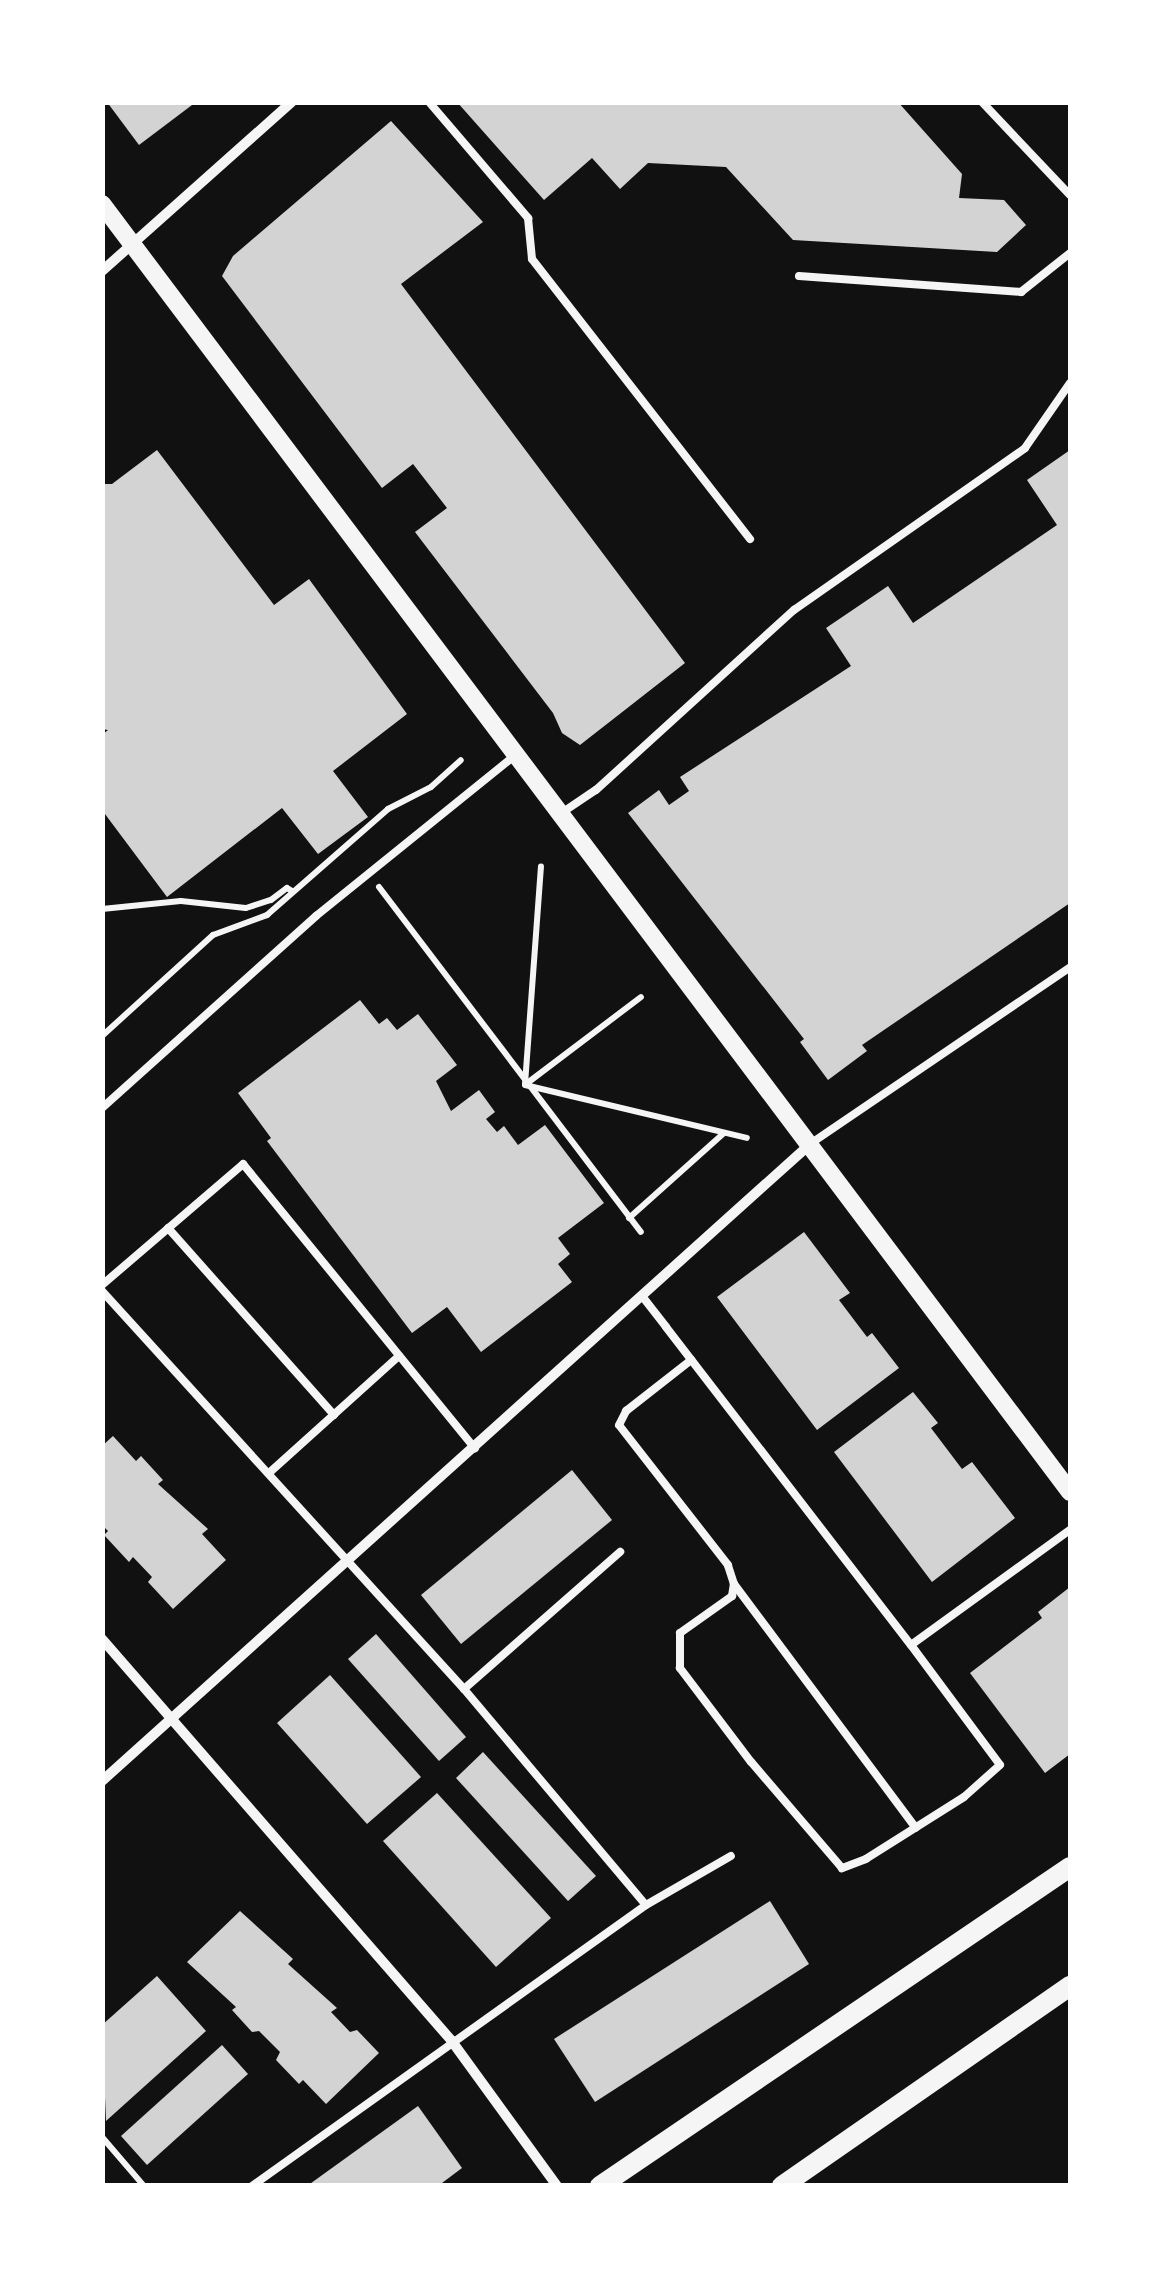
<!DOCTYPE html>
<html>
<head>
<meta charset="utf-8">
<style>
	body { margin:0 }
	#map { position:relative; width:1173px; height:2288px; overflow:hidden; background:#111; font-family:"PT Sans",sans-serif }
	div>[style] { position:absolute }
	.building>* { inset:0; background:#d3d3d3 }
	.path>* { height:6px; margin:-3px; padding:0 3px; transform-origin:3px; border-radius:3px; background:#f5f5f5 }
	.service>* { height:8px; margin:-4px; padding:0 4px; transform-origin:4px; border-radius:4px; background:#f5f5f5 }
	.minor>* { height:10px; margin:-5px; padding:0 5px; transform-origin:5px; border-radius:5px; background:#f5f5f5 }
	.tertiary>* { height:18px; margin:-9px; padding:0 9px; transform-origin:9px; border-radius:9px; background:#f5f5f5 }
	.secondary>* { height:20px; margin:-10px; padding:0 10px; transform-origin:10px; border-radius:10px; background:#f5f5f5 }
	span { translate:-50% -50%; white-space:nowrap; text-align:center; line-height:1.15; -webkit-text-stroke:8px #fff; paint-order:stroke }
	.frame { position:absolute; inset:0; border:105px solid #fff; pointer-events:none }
</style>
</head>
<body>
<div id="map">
	<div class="building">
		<i style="clip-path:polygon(107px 102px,196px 102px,139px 145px)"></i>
		<i style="clip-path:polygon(457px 102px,898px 102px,962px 174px,959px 198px,1004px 200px,1026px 225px,997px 252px,793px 240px,726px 167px,648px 163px,620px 189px,592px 158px,544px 200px)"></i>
		<i style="clip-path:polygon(391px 121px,483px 222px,401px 284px,685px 663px,580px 745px,562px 733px,553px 713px,415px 532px,447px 508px,413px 464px,382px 488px,222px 276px,233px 256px)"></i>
		<i style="clip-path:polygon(157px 450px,274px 605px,309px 579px,407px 714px,333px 771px,368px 817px,318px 854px,282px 808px,167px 897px,102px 810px,102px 735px,108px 730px,102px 729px,102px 484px,112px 484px)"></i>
		<i style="clip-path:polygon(1070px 450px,1070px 903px,862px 1045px,867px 1051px,828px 1080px,800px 1042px,804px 1039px,628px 813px,659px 790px,669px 805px,689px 791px,680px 777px,851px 666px,826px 628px,888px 586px,913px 623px,1057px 525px,1027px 480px)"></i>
		<i style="clip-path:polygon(360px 1000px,379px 1024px,387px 1018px,397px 1030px,418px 1014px,457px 1065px,436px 1081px,451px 1111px,479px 1090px,495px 1112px,486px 1119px,497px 1132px,504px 1126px,518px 1145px,545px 1125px,604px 1203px,558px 1238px,570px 1254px,558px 1264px,572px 1282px,481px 1352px,447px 1307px,412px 1333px,267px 1141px,271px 1138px,238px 1093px)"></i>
		<i style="clip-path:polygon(804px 1232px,850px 1293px,839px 1300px,867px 1337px,872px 1333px,899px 1368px,817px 1430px,717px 1297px)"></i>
		<i style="clip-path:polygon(913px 1392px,938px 1423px,931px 1428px,962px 1469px,972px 1462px,1015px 1518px,932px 1582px,834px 1452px)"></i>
		<i style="clip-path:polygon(113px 1436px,136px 1461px,141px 1456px,163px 1480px,158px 1484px,208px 1529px,202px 1534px,226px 1560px,173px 1609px,148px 1582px,152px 1577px,133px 1557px,129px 1562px,104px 1535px,108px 1531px,102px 1525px,102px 1446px)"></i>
		<i style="clip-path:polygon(572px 1470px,612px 1520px,461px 1644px,421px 1595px)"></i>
		<i style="clip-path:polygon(1070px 1587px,1070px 1754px,1045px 1773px,970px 1673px,1042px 1618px,1038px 1612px)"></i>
		<i style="clip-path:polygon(376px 1634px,466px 1737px,439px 1761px,348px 1659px)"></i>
		<i style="clip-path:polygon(330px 1675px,421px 1777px,367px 1824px,277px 1723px)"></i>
		<i style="clip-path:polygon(483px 1752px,596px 1876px,568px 1901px,456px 1778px)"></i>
		<i style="clip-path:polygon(437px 1793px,551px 1918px,496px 1967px,383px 1841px)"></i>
		<i style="clip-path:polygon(770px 1901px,809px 1964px,595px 2102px,554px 2039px)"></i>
		<i style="clip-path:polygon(240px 1911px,293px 1959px,288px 1964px,337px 2008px,331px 2012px,350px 2032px,357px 2030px,379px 2053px,326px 2104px,303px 2080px,299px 2084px,276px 2060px,280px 2052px,259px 2031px,252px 2032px,232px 2010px,236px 2007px,187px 1962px)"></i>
		<i style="clip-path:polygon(157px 1976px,206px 2031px,106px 2121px,102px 2025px)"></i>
		<i style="clip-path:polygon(222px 2045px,248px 2074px,147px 2165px,121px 2136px)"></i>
		<i style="clip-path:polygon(418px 2106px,462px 2168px,438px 2186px,307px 2186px)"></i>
	</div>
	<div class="path">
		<i style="left:379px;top:887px;width:433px;rotate:52.8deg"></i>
		<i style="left:102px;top:909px;width:79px;rotate:-5.8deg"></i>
		<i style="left:181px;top:901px;width:65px;rotate:6.1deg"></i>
		<i style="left:246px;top:908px;width:26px;rotate:-18deg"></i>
		<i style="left:271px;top:900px;width:20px;rotate:-37deg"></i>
		<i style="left:287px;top:888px;width:6px;rotate:31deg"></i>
		<i style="left:102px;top:1036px;width:150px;rotate:-42.3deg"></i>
		<i style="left:213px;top:935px;width:58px;rotate:-20.3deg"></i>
		<i style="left:267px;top:915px;width:161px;rotate:-41.2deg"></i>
		<i style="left:388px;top:809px;width:48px;rotate:-27.1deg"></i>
		<i style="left:431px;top:787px;width:40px;rotate:-42deg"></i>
		<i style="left:525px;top:1084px;width:218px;rotate:-85.8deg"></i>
		<i style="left:526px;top:1084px;width:144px;rotate:-37.1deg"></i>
		<i style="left:525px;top:1085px;width:228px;rotate:13.4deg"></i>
		<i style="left:629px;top:1218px;width:127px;rotate:-41.8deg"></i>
		<i style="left:102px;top:2137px;width:65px;rotate:49.4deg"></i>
	</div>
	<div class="service">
		<i style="left:429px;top:102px;width:153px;rotate:49.5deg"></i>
		<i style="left:528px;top:218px;width:41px;rotate:84.4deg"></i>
		<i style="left:532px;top:259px;width:355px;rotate:52.1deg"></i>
		<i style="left:982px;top:102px;width:128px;rotate:46.6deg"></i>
		<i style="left:799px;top:276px;width:223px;rotate:4.1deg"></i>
		<i style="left:1021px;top:292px;width:63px;rotate:-38.5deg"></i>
		<i style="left:563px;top:812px;width:40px;rotate:-34deg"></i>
		<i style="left:596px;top:790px;width:268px;rotate:-42.3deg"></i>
		<i style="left:794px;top:610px;width:282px;rotate:-35deg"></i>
		<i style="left:1025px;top:448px;width:79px;rotate:-55.3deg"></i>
		<i style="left:102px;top:1108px;width:288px;rotate:-41.9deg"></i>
		<i style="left:316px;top:916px;width:258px;rotate:-38.9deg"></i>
		<i style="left:810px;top:1144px;width:315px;rotate:-34.2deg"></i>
		<i style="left:168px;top:1228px;width:250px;rotate:48.4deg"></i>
		<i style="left:102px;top:1285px;width:186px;rotate:-40.6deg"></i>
		<i style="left:243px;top:1164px;width:367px;rotate:50.8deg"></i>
		<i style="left:102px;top:1291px;width:538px;rotate:47.71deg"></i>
		<i style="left:464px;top:1689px;width:282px;rotate:49.9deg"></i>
		<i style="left:642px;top:1296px;width:39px;rotate:52deg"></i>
		<i style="left:666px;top:1327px;width:401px;rotate:52.4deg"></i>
		<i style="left:911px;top:1645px;width:149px;rotate:53.4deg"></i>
		<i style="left:1000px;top:1765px;width:48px;rotate:138.4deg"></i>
		<i style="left:964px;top:1797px;width:116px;rotate:147.7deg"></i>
		<i style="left:866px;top:1859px;width:26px;rotate:159deg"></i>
		<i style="left:842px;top:1868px;width:140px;rotate:-130.6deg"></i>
		<i style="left:751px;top:1762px;width:118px;rotate:-127.1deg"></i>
		<i style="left:680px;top:1668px;width:35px;rotate:-90deg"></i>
		<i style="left:680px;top:1633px;width:64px;rotate:-35.4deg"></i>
		<i style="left:732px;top:1596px;width:12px;rotate:-81deg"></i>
		<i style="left:734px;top:1584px;width:20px;rotate:-108deg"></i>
		<i style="left:728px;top:1565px;width:177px;rotate:-127.9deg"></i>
		<i style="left:619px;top:1425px;width:16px;rotate:-63deg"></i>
		<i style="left:626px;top:1411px;width:83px;rotate:-38.1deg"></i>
		<i style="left:269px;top:1473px;width:175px;rotate:-42deg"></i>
		<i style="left:734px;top:1584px;width:304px;rotate:53.3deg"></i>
		<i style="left:911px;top:1645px;width:196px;rotate:-35.9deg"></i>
		<i style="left:464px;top:1689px;width:208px;rotate:-41.3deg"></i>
		<i style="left:252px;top:2186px;width:484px;rotate:-35.5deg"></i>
		<i style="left:646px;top:1905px;width:98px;rotate:-30deg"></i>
	</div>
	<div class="minor">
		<i style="left:102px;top:271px;width:254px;rotate:-41.7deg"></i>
		<i style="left:102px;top:1639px;width:532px;rotate:48.97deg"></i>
		<i style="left:451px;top:2040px;width:180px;rotate:54deg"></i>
		<i style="left:102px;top:1781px;width:950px;rotate:-41.97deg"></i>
	</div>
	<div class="tertiary">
		<i style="left:102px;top:204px;width:1611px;rotate:53.07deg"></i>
	</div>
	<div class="secondary">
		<i style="left:600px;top:2186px;width:568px;rotate:-34.17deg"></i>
		<i style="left:782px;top:2186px;width:351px;rotate:-34.8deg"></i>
	</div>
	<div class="frame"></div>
</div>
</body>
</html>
